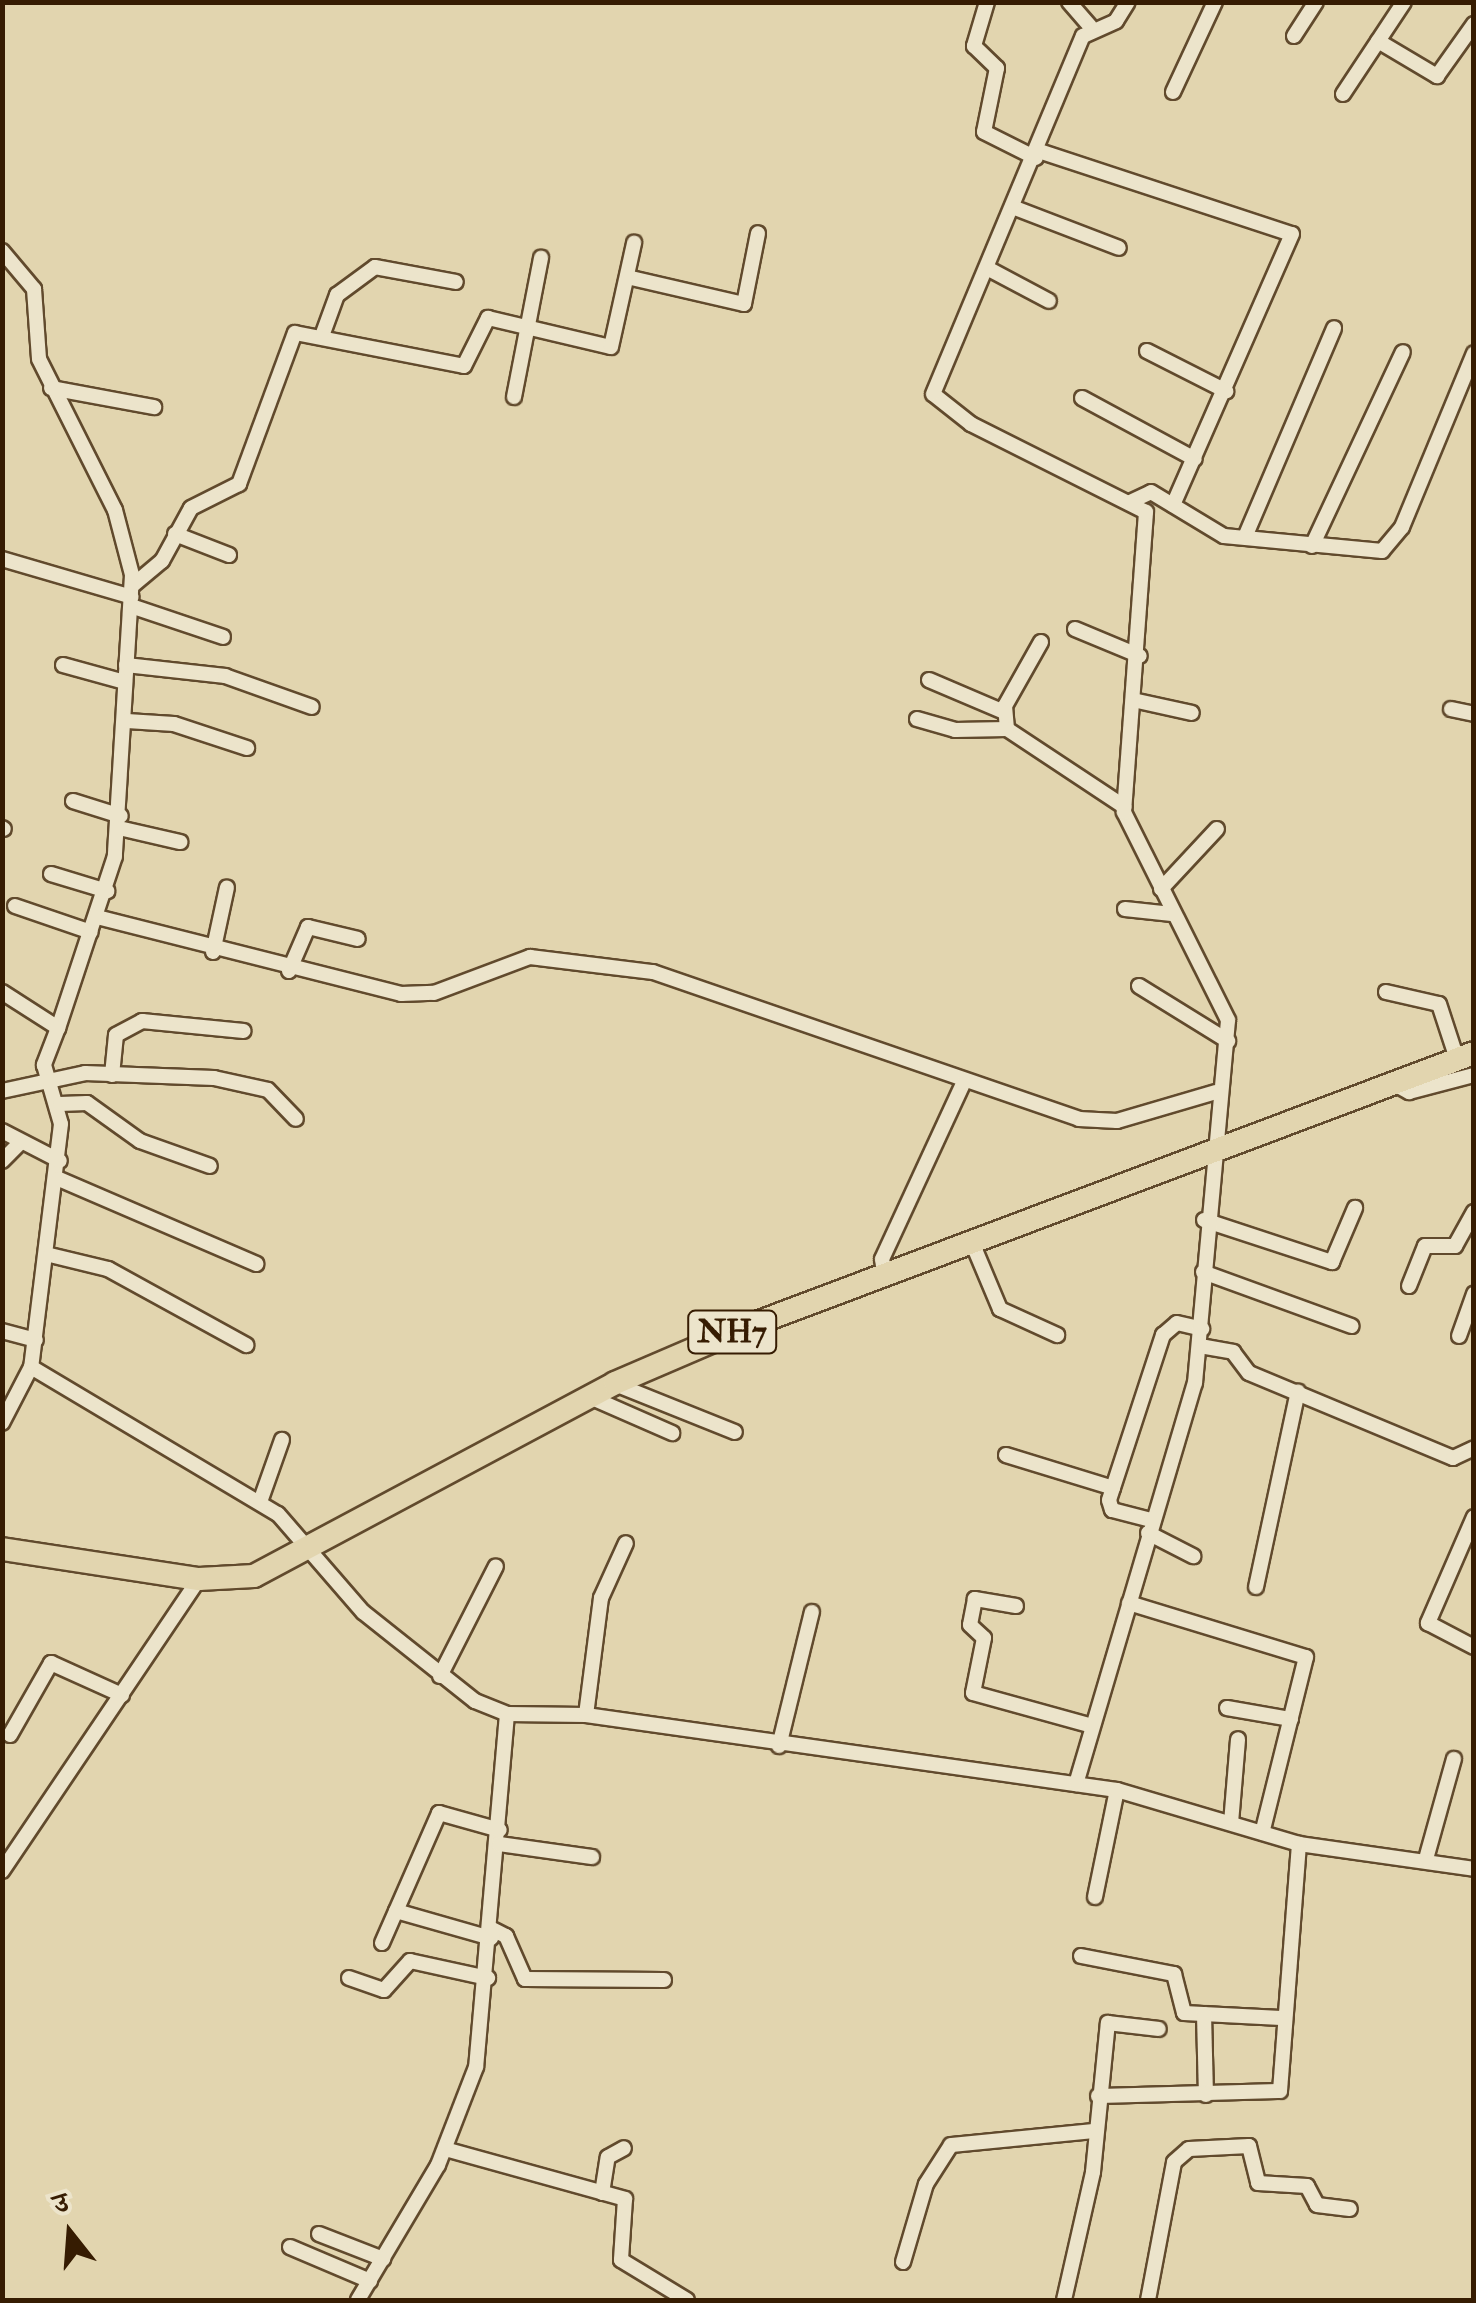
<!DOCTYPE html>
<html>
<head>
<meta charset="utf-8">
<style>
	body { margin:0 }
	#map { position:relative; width:1476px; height:2303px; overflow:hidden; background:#e2d5af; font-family:"IM FELL Double Pica","Noto Serif Devanagari",serif }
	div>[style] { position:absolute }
	.roads { filter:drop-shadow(2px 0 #614a2d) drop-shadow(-2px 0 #614a2d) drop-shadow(0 2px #614a2d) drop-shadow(0 -2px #614a2d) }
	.minor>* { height:14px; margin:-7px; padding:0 7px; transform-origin:7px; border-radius:7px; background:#ece4cb }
	.trunk>* { height:22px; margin:-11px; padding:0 11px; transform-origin:11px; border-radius:11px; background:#e2d5af }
	span { translate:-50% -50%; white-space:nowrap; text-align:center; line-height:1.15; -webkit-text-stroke:9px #ece4cb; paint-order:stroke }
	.shield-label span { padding:2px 8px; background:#ece4cb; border:2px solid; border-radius:8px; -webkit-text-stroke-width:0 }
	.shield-label { font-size:32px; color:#361c02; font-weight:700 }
	.frame { position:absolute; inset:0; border:5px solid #361c02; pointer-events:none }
	.north { position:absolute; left:20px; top:2183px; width:100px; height:100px; -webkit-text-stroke:8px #ece4cb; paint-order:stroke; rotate:343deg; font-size:28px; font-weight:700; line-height:40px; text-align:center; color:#361c02 }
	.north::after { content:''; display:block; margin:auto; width:35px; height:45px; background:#361c02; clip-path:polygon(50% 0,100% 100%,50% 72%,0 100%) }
</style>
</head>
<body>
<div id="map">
	<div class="roads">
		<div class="minor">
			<i style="left:987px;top:2px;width:46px;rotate:106.5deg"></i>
			<i style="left:974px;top:46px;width:32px;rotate:44deg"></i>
			<i style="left:997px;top:68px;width:65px;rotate:101.5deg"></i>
			<i style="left:984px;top:132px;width:58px;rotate:26.6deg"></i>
			<i style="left:1069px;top:2px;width:32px;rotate:49deg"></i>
			<i style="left:1294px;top:36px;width:40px;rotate:-57.1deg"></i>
			<i style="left:1378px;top:41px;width:69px;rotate:30.7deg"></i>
			<i style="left:1437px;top:76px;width:64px;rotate:-54.6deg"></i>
			<i style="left:1173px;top:92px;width:99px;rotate:-65deg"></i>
			<i style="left:1343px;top:94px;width:110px;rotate:-56.5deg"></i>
			<i style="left:1039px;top:151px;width:266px;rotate:18.2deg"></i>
			<i style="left:1292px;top:234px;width:296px;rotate:113.7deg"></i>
			<i style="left:1015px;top:208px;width:111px;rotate:21deg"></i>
			<i style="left:2px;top:251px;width:50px;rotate:49.9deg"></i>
			<i style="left:34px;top:289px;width:70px;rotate:85.9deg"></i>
			<i style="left:39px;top:359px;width:169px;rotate:63.3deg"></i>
			<i style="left:115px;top:510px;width:67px;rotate:75.3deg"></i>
			<i style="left:132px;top:575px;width:282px;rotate:93.5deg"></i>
			<i style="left:115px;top:856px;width:181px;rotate:108.3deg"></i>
			<i style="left:987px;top:268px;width:70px;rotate:28deg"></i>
			<i style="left:627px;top:277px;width:120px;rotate:13deg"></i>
			<i style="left:744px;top:304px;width:72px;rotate:-78.8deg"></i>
			<i style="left:322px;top:336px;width:44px;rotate:-69.9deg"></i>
			<i style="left:337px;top:295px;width:47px;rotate:-36.4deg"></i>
			<i style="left:375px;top:267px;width:82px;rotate:10.5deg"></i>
			<i style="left:1147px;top:351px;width:89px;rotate:26.9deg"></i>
			<i style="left:51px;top:388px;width:105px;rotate:10.5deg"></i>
			<i style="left:514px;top:397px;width:142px;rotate:-79deg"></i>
			<i style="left:1082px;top:398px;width:128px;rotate:28.4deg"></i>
			<i style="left:1130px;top:502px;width:23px;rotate:-25deg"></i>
			<i style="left:1151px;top:492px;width:85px;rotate:31.1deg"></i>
			<i style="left:1224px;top:536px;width:159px;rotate:5.4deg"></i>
			<i style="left:1382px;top:551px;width:31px;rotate:-50deg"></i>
			<i style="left:1402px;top:527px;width:188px;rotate:-67.5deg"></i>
			<i style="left:175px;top:534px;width:58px;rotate:21.3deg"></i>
			<i style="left:1245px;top:537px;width:227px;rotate:-66.9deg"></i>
			<i style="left:1312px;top:546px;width:214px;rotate:-64.9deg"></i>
			<i style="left:2px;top:559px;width:135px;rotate:16.3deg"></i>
			<i style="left:132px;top:586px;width:39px;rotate:-40deg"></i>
			<i style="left:162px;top:561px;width:60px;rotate:-61.3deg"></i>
			<i style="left:191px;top:508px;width:54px;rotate:-26.6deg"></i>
			<i style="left:239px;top:484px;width:161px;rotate:-69.7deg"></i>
			<i style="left:295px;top:333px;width:172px;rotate:11deg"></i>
			<i style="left:464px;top:366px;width:54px;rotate:-63.4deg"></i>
			<i style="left:488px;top:318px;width:126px;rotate:13.3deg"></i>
			<i style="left:611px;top:347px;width:107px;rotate:-77.5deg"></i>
			<i style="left:131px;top:606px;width:97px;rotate:18.6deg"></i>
			<i style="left:1075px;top:629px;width:70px;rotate:22.6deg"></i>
			<i style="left:1041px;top:642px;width:73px;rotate:119.4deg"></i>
			<i style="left:1005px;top:706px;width:23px;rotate:85deg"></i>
			<i style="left:1007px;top:729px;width:141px;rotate:33.5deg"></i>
			<i style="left:63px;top:665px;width:64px;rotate:15.3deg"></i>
			<i style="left:126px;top:665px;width:100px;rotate:6.3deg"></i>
			<i style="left:225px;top:676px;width:92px;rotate:19.6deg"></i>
			<i style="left:929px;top:680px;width:82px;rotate:23.1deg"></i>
			<i style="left:1133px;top:700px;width:60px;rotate:12.4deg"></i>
			<i style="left:1451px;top:709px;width:24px;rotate:12deg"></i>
			<i style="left:917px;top:719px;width:40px;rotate:16deg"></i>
			<i style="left:955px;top:730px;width:52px;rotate:-1.1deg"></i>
			<i style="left:127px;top:721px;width:47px;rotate:3.7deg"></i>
			<i style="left:174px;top:724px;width:77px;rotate:18.2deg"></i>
			<i style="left:73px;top:801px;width:50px;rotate:17.4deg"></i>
			<i style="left:2px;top:828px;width:2px;rotate:27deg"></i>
			<i style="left:119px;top:828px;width:63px;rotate:12.9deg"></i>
			<i style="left:51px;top:874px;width:59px;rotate:16.9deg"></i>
			<i style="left:1161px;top:889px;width:82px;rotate:-47deg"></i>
			<i style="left:15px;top:906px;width:80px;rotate:18.9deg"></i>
			<i style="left:1125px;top:909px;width:47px;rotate:6.1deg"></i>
			<i style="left:97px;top:917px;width:314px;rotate:14.2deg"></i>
			<i style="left:401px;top:994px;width:33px;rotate:-2deg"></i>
			<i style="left:434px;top:993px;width:103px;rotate:-20.6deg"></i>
			<i style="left:530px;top:957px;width:124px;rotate:7deg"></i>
			<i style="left:653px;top:972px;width:451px;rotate:19deg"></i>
			<i style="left:1079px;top:1119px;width:38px;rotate:3deg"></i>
			<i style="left:1117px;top:1121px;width:103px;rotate:-16.3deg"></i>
			<i style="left:213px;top:952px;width:66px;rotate:-77.8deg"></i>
			<i style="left:289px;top:971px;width:48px;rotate:-66.6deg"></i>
			<i style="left:308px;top:927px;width:51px;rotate:13.5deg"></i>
			<i style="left:1139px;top:986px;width:105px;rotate:31.7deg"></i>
			<i style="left:2px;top:992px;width:67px;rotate:32.7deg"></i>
			<i style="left:58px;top:1028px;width:40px;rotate:111deg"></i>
			<i style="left:44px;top:1065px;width:61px;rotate:73.9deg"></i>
			<i style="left:61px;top:1124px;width:245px;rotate:97deg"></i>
			<i style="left:31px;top:1367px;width:63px;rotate:117.4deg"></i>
			<i style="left:1386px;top:992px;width:54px;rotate:12.8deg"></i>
			<i style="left:1439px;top:1004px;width:58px;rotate:71.9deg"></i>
			<i style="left:112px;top:1075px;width:40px;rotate:-84.3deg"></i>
			<i style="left:116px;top:1035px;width:30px;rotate:-28deg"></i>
			<i style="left:142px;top:1021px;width:102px;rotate:5.6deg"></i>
			<i style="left:1389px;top:1081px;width:23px;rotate:29deg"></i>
			<i style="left:1409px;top:1092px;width:67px;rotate:-14.7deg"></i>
			<i style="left:2px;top:1091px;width:85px;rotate:-12.2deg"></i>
			<i style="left:85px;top:1073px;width:129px;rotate:2.2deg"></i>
			<i style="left:214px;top:1078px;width:55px;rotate:12.5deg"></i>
			<i style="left:268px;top:1090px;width:40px;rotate:46deg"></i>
			<i style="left:60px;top:1104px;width:27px;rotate:-2deg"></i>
			<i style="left:87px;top:1103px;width:65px;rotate:35.6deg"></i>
			<i style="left:140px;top:1141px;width:74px;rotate:19.7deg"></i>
			<i style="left:2px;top:1131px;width:65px;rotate:27.3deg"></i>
			<i style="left:2px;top:1161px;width:25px;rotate:-45deg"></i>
			<i style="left:59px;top:1179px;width:215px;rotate:23.3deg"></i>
			<i style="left:1204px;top:1220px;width:135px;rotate:18.2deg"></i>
			<i style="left:1332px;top:1262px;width:59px;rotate:-66.9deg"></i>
			<i style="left:971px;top:1240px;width:75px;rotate:67.2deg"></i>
			<i style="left:1000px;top:1309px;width:63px;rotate:24.5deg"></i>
			<i style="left:50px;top:1255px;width:60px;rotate:13.6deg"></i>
			<i style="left:108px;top:1269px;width:158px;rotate:28.8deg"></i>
			<i style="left:1203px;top:1272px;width:158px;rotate:20deg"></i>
			<i style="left:884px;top:1273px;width:14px;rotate:-98deg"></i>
			<i style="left:882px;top:1259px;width:193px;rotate:-65.2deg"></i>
			<i style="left:1409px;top:1286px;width:43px;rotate:-68.2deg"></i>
			<i style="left:1425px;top:1246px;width:30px"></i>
			<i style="left:1455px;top:1246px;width:39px;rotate:-61deg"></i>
			<i style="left:2px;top:1331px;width:35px;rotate:15deg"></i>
			<i style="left:1459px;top:1336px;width:45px;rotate:-70.3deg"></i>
			<i style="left:1200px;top:1346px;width:34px;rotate:10deg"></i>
			<i style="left:1233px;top:1352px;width:26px;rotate:53deg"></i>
			<i style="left:1249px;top:1373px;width:221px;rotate:22.6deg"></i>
			<i style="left:1453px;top:1458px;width:23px;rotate:-25deg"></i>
			<i style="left:31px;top:1367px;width:287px;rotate:30.8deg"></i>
			<i style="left:278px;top:1514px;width:130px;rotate:49.1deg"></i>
			<i style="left:363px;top:1612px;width:143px;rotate:38.5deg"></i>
			<i style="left:475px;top:1701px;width:35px;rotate:22deg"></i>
			<i style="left:507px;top:1714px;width:354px;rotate:95deg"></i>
			<i style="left:476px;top:2067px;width:105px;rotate:111.2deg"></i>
			<i style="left:438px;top:2165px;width:157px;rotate:120.7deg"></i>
			<i style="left:615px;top:1384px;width:129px;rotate:21.8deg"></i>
			<i style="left:590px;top:1397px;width:90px;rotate:23.7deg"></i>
			<i style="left:1006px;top:1455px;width:112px;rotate:17.1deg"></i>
			<i style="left:260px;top:1502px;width:66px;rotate:-70.5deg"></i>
			<i style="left:1474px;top:1517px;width:116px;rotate:113.5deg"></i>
			<i style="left:1428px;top:1623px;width:52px;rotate:27.6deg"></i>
			<i style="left:1151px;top:1520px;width:40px;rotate:-165.6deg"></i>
			<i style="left:1112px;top:1510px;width:10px;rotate:-107deg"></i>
			<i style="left:1109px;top:1500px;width:174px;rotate:-71.9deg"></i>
			<i style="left:1163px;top:1335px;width:18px;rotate:-41deg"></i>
			<i style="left:1177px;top:1323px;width:26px;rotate:13deg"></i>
			<i style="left:1148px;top:1533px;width:51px;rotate:27.1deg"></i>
			<i style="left:1256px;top:1587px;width:200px;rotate:-77.9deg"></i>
			<i style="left:1129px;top:1603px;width:185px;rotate:17deg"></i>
			<i style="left:1306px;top:1657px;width:181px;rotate:104deg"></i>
			<i style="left:1016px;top:1606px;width:42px;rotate:-170.3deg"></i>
			<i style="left:975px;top:1599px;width:26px;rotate:101deg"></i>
			<i style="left:970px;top:1625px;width:19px;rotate:43deg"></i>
			<i style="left:984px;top:1638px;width:56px;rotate:101.3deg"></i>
			<i style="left:973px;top:1693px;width:123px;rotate:15.5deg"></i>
			<i style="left:440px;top:1676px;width:123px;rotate:-63deg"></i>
			<i style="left:1227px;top:1708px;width:65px;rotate:9.8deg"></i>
			<i style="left:507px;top:1714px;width:79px;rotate:0.7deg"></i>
			<i style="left:586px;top:1715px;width:536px;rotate:8.04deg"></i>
			<i style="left:1117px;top:1790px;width:190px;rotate:16.5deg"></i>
			<i style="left:1299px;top:1844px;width:177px;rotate:8.1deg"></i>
			<i style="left:586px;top:1715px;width:118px;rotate:-82.7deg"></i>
			<i style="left:601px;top:1598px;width:60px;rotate:-65.6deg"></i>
			<i style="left:10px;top:1735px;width:83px;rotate:-60.3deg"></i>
			<i style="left:51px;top:1663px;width:78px;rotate:24.3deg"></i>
			<i style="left:779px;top:1746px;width:138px;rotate:-76.2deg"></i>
			<i style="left:1076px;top:1784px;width:418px;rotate:-73.5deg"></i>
			<i style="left:1195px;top:1383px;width:364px;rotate:-84.8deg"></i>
			<i style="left:1228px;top:1020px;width:233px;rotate:-116.6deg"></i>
			<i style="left:1124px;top:812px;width:301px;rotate:-85.8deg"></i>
			<i style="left:1146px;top:512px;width:196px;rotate:-153.3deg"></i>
			<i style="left:971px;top:424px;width:48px;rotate:-141.7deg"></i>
			<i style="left:933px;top:394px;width:388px;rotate:-67.3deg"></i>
			<i style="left:1083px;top:36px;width:36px;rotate:-24deg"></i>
			<i style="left:1116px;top:21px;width:22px;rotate:-58deg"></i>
			<i style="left:1231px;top:1823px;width:84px;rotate:-85.2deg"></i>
			<i style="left:499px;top:1844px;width:94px;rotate:8deg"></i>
			<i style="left:1426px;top:1859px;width:104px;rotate:-74.4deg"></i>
			<i style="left:2px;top:1871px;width:352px;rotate:-56deg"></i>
			<i style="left:1095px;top:1897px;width:109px;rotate:-78.4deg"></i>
			<i style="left:396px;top:1911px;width:99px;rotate:15.9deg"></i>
			<i style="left:492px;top:1929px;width:16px;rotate:27deg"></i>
			<i style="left:506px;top:1936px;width:47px;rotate:66.2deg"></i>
			<i style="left:525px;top:1979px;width:139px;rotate:0.4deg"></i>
			<i style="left:382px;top:1943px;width:142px;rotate:-66.3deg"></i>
			<i style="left:439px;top:1813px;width:63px;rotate:15.6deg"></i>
			<i style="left:1081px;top:1956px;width:95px;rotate:11deg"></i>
			<i style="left:1174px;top:1974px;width:40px;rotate:75.6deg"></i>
			<i style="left:1184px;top:2013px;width:97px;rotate:3deg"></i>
			<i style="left:349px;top:1978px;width:37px;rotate:19deg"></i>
			<i style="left:384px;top:1990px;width:39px;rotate:-48deg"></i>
			<i style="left:410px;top:1961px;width:80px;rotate:12.3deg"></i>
			<i style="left:1204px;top:2014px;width:81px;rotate:88.6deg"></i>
			<i style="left:1098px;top:2096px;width:182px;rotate:-1.6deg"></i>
			<i style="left:1280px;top:2091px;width:248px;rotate:-85.6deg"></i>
			<i style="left:445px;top:2149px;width:187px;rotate:15.5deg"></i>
			<i style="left:625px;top:2199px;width:61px;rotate:93.8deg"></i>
			<i style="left:621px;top:2260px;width:77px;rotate:31.2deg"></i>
			<i style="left:602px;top:2193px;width:36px;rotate:-81deg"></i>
			<i style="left:608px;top:2157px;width:18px;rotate:-29deg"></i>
			<i style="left:319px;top:2234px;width:69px;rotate:21.3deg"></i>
			<i style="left:290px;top:2247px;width:87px;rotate:23deg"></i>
			<i style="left:903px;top:2262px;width:81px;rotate:-73.6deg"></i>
			<i style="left:926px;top:2184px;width:46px;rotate:-57.3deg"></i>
			<i style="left:951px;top:2145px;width:144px;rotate:-5.6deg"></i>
			<i style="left:1064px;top:2300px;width:131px;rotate:-77.2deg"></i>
			<i style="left:1093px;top:2172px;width:150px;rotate:-84.3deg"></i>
			<i style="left:1108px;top:2023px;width:51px;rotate:6.7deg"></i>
			<i style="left:1148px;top:2300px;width:140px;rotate:-79.3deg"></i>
			<i style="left:1174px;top:2162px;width:20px;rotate:-41deg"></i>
			<i style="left:1189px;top:2149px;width:60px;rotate:-2.9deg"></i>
			<i style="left:1249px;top:2146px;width:38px;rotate:76deg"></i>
			<i style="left:1258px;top:2183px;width:49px;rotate:3.5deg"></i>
			<i style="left:1307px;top:2186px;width:21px;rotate:62deg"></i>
			<i style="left:1317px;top:2205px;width:33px;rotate:7deg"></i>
		</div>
		<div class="trunk">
			<i style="left:2px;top:1549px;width:199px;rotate:8.7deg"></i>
			<i style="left:199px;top:1579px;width:55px;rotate:-3.1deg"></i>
			<i style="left:254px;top:1576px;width:409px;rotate:-28.1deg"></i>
			<i style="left:615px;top:1383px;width:137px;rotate:-23.2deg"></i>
			<i style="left:741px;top:1329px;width:783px;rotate:-20.63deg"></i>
		</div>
	</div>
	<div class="shield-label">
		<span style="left:732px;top:1332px">NH7</span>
	</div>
	<div class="frame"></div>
	<div class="north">उ</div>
</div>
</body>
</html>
